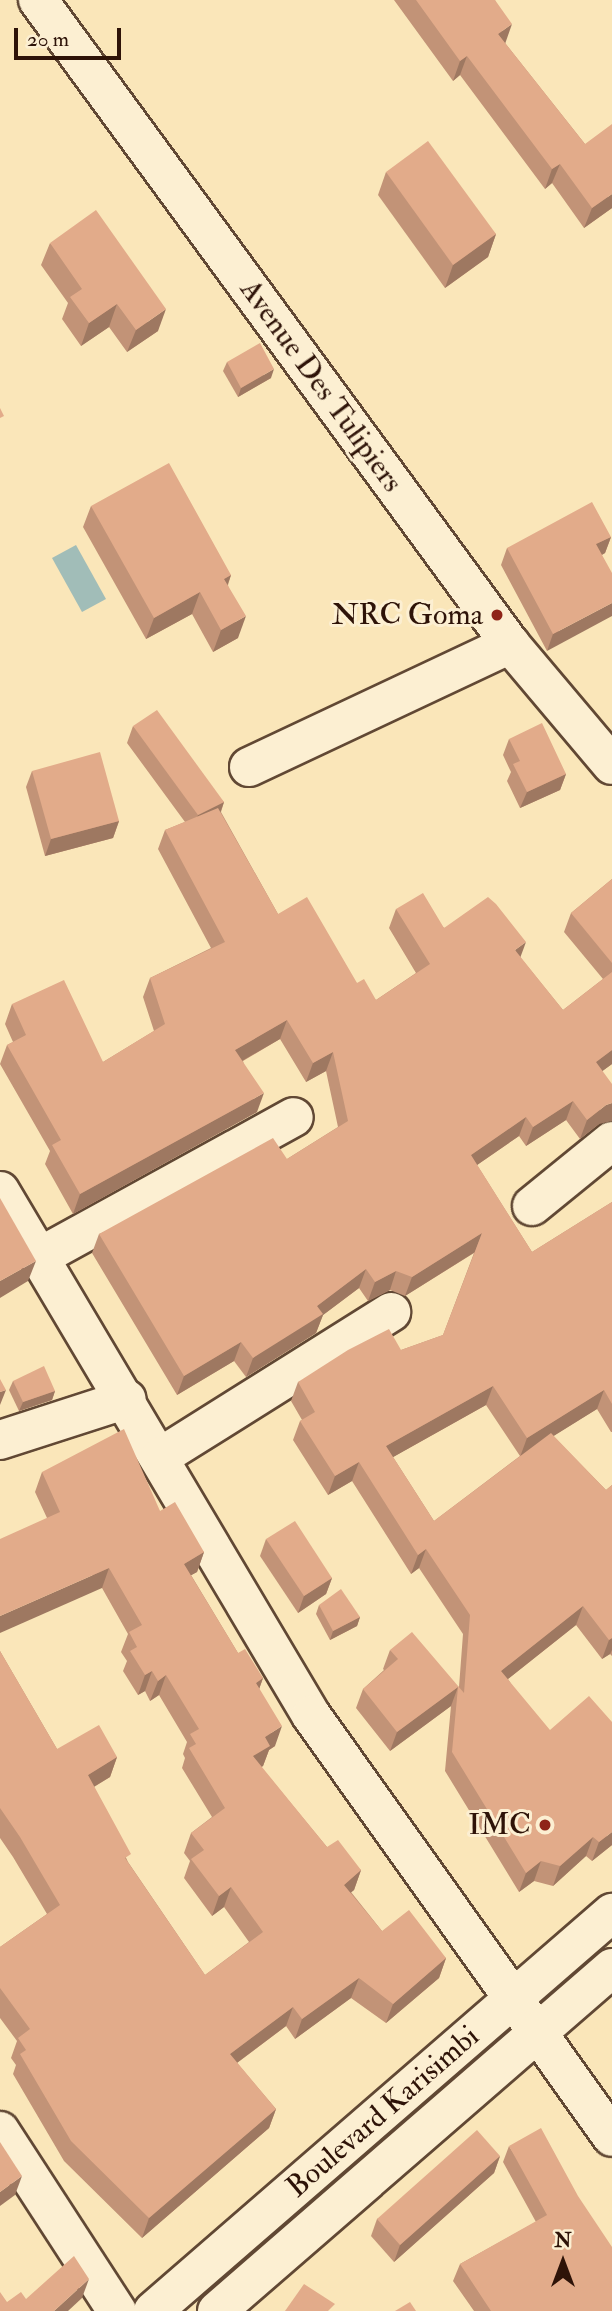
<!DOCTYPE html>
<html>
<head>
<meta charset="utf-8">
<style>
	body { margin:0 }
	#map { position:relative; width:612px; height:2311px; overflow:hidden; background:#fae6b9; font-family:"IM FELL Double Pica",serif }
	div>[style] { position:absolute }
	.water>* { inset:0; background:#a1bdb8 }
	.roads { filter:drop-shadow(2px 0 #614834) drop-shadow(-2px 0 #614834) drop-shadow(0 2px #614834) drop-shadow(0 -2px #614834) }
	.minor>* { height:38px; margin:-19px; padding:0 19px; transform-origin:19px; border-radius:19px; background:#fcefd2 }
	.wall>* { inset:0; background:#c29377 }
	.shaded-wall>* { inset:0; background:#9e7861 }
	.building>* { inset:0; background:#e2ab8a }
	.dots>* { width:19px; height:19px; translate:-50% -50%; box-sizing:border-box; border:4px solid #fcefd2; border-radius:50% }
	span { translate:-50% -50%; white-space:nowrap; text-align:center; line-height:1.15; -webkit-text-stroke:6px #fcefd2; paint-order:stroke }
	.street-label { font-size:30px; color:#2e1308 }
	.poi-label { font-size:30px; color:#2e1308 }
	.right { translate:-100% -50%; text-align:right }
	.north { position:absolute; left:528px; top:2227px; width:70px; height:70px; -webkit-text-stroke:5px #fcefd2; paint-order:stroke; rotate:0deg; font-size:19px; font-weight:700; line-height:28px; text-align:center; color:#2e1308 }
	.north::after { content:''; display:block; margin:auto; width:24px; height:32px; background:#2e1308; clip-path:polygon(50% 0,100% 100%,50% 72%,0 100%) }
	.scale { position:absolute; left:14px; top:28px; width:107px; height:32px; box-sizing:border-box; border:4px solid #2e1308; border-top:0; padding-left:9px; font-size:21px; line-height:24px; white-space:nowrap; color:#2e1308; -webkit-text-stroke:5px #fcefd2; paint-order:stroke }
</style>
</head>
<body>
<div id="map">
	<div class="water">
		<i style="clip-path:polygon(76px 545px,106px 599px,82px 612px,52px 558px)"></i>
	</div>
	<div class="roads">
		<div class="minor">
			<i style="left:38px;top:0;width:798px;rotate:53.76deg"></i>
			<i style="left:510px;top:644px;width:158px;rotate:49.9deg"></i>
			<i style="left:249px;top:767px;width:289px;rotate:-25.2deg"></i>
			<i style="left:0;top:1191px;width:609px;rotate:59.31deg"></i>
			<i style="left:311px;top:1715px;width:518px;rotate:54.5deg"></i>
			<i style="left:532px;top:1206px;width:103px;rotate:-39.1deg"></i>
			<i style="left:43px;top:1255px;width:286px;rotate:-28.8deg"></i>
			<i style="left:0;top:1440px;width:133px;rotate:-17.9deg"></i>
			<i style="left:160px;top:1457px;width:273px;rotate:-32.1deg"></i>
			<i style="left:0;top:2131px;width:215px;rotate:57deg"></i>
			<i style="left:153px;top:2311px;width:608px;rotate:-40.93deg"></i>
			<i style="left:217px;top:2311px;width:523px;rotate:-40.97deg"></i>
		</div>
	</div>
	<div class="wall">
		<i style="clip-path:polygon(394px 0,495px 0,505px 43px,585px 144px,612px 208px,584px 228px,552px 183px,545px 189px,460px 75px,453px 81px)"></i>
		<i style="clip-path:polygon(386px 172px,496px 234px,488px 257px,445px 288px,378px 195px)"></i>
		<i style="clip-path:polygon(50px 243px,158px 331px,127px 352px,109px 327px,81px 346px,62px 319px,68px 303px,41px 265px)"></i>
		<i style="clip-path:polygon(227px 362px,271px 378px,238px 397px,223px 371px)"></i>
		<i style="clip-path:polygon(91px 506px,231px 575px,228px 585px,238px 638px,213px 652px,192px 614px,146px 639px,83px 527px)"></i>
		<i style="clip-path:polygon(611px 537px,605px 553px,602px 555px,547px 651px,501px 565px,507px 548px)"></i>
		<i style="clip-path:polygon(evenodd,133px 726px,224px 802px,221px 812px,278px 914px,376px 1000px,416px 973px,389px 928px,396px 909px,520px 957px,563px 1010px,603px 979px,564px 932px,571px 913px,612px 879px,612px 1064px,602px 1071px,599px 1124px,580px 1139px,566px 1120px,526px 1146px,519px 1136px,477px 1165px,532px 1252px,612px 1202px,612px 1432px,611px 1432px,597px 1409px,553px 1436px,606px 1490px,612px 1485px,612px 1656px,610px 1654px,602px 1659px,576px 1625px,508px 1679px,612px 1845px,592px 1861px,586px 1856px,553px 1886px,534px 1881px,519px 1892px,445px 1771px,451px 1706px,390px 1751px,356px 1708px,363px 1689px,384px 1670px,383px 1669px,390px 1650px,459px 1687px,463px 1634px,419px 1568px,411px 1574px,352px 1481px,328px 1495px,293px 1440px,300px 1421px,302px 1420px,291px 1401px,298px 1382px,401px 1350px,443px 1335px,474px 1253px,405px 1296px,390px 1290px,368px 1301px,359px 1288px,323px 1315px,316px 1333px,246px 1377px,234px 1361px,177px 1395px,92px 1253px,99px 1234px,287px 1159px,338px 1127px,326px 1071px,306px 1082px,280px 1039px,243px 1061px,257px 1112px,73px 1214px,45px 1164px,50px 1151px,0 1064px,7px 1045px,13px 1042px,5px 1024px,12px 1004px,103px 1062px,154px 1031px,143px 997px,150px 978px,211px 948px,158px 849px,165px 830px,185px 822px,127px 743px,133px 726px,486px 1405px,520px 1456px,434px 1521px,393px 1457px,486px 1405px)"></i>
		<i style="clip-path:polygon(509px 739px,566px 774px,560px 790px,520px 808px,507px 781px,511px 772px,503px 755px)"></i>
		<i style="clip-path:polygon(32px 771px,119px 821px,113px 838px,45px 856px,26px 787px)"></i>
		<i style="clip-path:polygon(13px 1381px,55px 1391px,52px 1400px,19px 1411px,9px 1390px)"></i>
		<i style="clip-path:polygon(42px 1472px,160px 1511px,204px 1552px,197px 1572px,191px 1575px,238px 1653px,263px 1678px,259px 1689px,275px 1746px,269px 1750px,263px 1766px,261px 1767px,327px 1847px,361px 1870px,354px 1890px,351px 1892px,382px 1931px,446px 1958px,439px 1978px,386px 2023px,351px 1998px,295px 2039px,286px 2026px,237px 2063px,276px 2109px,269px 2128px,142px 2238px,64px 2161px,13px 2074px,16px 2065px,11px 2058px,17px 2041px,0 2018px,0 1947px,47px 1914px,13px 1857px,0 1838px,0 1651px,57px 1749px,117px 1757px,110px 1777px,94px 1787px,128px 1862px,205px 1975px,249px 1942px,224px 1907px,212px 1916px,184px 1878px,190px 1861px,184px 1853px,191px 1833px,212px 1817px,182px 1768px,185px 1758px,183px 1754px,187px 1742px,159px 1695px,150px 1701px,145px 1691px,138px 1695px,123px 1671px,127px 1661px,121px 1652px,128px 1634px,102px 1588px,47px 1518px,35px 1492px)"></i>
		<i style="clip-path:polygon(266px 1539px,332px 1578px,326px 1594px,298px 1613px,260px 1556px)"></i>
		<i style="clip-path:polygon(319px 1605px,360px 1617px,357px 1626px,330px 1640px,316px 1614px)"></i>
		<i style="clip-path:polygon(509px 2146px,612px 2311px,474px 2311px,453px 2281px,460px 2264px,536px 2222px,503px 2162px)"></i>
		<i style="clip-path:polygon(500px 2156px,494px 2173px,394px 2262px,371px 2236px,377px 2219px)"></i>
	</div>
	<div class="shaded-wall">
		<i style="clip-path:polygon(512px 24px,505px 44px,498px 34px)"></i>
		<i style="clip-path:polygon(467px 56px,460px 75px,453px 81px,460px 61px)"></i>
		<i style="clip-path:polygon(560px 164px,552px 183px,545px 189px,552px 169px)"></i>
		<i style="clip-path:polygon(612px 194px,612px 208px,584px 228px,592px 208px)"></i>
		<i style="clip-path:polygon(496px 234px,488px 257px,445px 288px,453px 265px)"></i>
		<i style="clip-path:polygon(117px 304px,109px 327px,81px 346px,89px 323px)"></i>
		<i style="clip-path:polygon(166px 309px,158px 331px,127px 352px,136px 330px)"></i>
		<i style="clip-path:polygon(274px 369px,271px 378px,238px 397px,241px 388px)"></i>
		<i style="clip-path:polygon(611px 537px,605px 553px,590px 561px,596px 544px)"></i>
		<i style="clip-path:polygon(231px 575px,223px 597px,224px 579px)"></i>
		<i style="clip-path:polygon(200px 592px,192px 614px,146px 639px,154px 618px)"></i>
		<i style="clip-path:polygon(612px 603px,612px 616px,547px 651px,553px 634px)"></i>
		<i style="clip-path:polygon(246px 616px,238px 638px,213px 652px,221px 630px)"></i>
		<i style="clip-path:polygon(566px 774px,560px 790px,520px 808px,527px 792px)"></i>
		<i style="clip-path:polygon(224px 802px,218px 819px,192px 832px,198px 815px)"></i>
		<i style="clip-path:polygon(119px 821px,113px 838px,45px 856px,51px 839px)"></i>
		<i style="clip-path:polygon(526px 942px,519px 961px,515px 950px)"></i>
		<i style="clip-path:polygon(287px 1020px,280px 1039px,228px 1069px,235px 1050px)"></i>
		<i style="clip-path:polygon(612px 1050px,612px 1064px,589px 1081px,596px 1062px)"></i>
		<i style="clip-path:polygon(333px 1052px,326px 1071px,306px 1082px,313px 1063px)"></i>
		<i style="clip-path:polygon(264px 1093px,257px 1112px,73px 1214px,80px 1194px)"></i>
		<i style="clip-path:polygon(573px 1101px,566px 1120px,526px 1146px,533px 1127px)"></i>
		<i style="clip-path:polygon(612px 1103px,612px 1121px,599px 1124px,580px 1139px,587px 1120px,606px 1105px)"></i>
		<i style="clip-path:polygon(526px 1117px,519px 1136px,464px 1174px,471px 1155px)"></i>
		<i style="clip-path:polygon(482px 1233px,475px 1252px,405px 1296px,412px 1277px)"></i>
		<i style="clip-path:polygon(36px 1261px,28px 1281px,0 1298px,0 1281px)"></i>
		<i style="clip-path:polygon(366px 1269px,359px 1288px,323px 1315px,316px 1333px,246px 1377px,253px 1358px,317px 1306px)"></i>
		<i style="clip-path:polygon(396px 1271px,390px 1290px,368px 1301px,375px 1282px)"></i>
		<i style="clip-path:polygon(241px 1342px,234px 1361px,177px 1395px,184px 1376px)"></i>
		<i style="clip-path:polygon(493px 1386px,486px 1405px,379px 1465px,386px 1446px)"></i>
		<i style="clip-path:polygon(6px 1390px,0 1405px,0 1392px)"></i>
		<i style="clip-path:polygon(604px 1390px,597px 1409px,520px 1457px,527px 1438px)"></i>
		<i style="clip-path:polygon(55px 1391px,52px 1400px,19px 1411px,23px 1402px)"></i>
		<i style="clip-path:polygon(359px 1462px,352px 1481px,328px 1495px,335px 1476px)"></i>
		<i style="clip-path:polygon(426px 1549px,419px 1568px,411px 1574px,418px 1555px)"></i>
		<i style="clip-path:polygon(204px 1552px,197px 1572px,177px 1583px,184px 1564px)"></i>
		<i style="clip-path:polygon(109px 1568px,102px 1588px,0 1633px,0 1616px)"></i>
		<i style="clip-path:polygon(332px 1578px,326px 1594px,298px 1613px,304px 1596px)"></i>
		<i style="clip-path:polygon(583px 1606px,576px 1625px,494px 1690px,501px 1671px)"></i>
		<i style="clip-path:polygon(360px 1617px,357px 1626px,330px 1640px,333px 1631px)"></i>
		<i style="clip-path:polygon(612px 1638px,612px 1650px,610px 1654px,602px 1659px,609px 1640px)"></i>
		<i style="clip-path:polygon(152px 1671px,145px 1691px,138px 1695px,145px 1675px)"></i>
		<i style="clip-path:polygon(166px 1675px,159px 1695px,150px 1701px,158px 1681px)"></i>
		<i style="clip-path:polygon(263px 1678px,256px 1698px,256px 1683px)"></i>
		<i style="clip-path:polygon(458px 1687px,451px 1706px,390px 1751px,397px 1732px)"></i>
		<i style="clip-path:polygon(282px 1726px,275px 1746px,269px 1750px,263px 1766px,246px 1776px,253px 1756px,265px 1737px)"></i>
		<i style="clip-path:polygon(117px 1757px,110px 1777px,80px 1795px,88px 1775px)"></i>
		<i style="clip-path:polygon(612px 1832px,612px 1845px,592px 1861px,599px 1842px)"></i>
		<i style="clip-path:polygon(593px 1837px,586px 1856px,553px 1886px,560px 1866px)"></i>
		<i style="clip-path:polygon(541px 1861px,534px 1881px,519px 1892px,526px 1873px)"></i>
		<i style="clip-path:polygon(361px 1870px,354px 1890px,337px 1904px,344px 1885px)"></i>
		<i style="clip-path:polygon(231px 1887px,224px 1907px,212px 1916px,219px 1896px)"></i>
		<i style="clip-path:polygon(446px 1958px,439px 1978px,386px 2023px,393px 2004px)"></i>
		<i style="clip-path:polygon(359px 1978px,351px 1998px,295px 2039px,302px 2019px)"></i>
		<i style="clip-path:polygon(293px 2007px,286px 2026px,222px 2074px,230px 2054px)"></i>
		<i style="clip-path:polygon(276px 2109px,269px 2128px,142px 2238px,149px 2218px)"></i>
		<i style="clip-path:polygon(500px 2156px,494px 2173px,394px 2262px,400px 2245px)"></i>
		<i style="clip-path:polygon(22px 2176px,15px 2195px,0 2206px,0 2192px)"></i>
		<i style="clip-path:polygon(89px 2279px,82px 2298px,68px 2311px,54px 2311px)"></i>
	</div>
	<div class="building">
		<i style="clip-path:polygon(416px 0,495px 0,512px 24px,498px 34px,585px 144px,612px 124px,612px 194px,592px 208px,560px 164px,552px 169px,467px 56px,460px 61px)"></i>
		<i style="clip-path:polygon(428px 141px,496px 234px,453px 265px,386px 172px)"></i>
		<i style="clip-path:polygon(96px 210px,166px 309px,136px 330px,117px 304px,89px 323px,70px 297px,82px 289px,50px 243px)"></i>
		<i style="clip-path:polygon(260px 343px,274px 369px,241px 388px,227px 362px)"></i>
		<i style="clip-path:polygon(0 408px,4px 416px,0 418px)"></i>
		<i style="clip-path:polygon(169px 463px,231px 575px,224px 579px,246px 616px,221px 630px,200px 592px,154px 618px,91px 506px)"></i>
		<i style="clip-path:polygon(592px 502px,611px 537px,596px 544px,612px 573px,612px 603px,553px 634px,507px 548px)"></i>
		<i style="clip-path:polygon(157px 710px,224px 802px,198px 815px,133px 726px)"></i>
		<i style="clip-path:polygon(542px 723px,566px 774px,527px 792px,513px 764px,520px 761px,509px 739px)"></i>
		<i style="clip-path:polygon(100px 752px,119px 821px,51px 839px,32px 771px)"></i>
		<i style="clip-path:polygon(218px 808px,278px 914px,307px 897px,357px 983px,364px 979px,376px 1000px,430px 964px,396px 909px,423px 893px,444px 928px,488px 897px,496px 904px,526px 942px,515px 950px,563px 1010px,612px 972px,612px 1050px,596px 1062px,612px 1084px,612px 1103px,606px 1105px,587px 1120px,573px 1101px,533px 1127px,526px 1117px,471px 1155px,532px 1252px,612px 1202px,612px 1404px,604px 1390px,527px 1438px,493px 1386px,386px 1446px,434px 1521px,551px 1433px,606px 1490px,612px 1485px,612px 1638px,609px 1640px,583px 1606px,501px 1671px,550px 1730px,589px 1696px,612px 1722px,612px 1832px,599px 1842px,593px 1837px,560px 1866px,541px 1861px,526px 1873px,452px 1752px,458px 1687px,397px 1732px,363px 1689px,398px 1659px,390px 1650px,412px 1632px,464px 1693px,470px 1615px,426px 1549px,418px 1555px,359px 1462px,335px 1476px,300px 1421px,315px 1412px,298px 1382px,348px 1350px,389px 1329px,401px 1350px,443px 1335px,482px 1233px,412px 1277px,396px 1271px,375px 1282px,366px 1269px,317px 1306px,323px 1314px,253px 1358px,241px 1342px,184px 1376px,99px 1234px,273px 1138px,287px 1159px,348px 1121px,333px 1052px,313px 1063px,287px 1020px,235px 1050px,264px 1093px,80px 1194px,52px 1145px,61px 1140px,7px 1045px,26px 1035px,12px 1004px,64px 980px,103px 1062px,165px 1024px,150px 978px,225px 942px,165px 830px)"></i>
		<i style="clip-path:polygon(612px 879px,612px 963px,571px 913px)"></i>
		<i style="clip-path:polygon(0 1198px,36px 1261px,0 1281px)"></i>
		<i style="clip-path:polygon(44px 1366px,55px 1391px,23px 1402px,13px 1381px)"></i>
		<i style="clip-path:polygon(0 1379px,6px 1390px,0 1392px)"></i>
		<i style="clip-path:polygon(124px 1429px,160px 1511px,175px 1502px,204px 1552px,184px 1564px,238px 1653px,245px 1649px,263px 1678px,256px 1683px,282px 1726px,265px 1737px,270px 1746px,253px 1756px,327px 1847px,338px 1840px,361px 1870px,344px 1885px,382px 1931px,409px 1910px,446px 1958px,393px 2004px,359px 1978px,302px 2019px,293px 2007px,230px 2054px,276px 2109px,149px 2218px,71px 2141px,20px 2054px,26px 2050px,18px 2038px,30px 2029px,0 1988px,0 1947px,60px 1905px,20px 1837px,0 1808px,0 1651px,57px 1749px,99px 1725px,117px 1757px,88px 1775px,131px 1854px,125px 1858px,205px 1975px,263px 1932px,231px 1887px,219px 1896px,191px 1859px,204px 1850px,191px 1833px,225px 1808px,189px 1748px,196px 1744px,190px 1734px,199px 1729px,166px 1675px,158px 1681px,152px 1671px,145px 1675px,130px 1651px,137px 1647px,129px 1632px,142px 1625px,109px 1568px,0 1616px,0 1539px,60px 1512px,42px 1472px)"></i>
		<i style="clip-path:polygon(295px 1521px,332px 1578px,304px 1596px,266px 1539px)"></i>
		<i style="clip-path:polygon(341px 1589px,360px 1617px,333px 1631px,319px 1605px)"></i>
		<i style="clip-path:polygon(541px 2128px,578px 2196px,612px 2247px,612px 2311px,491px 2311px,460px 2264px,547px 2215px,509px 2146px)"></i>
		<i style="clip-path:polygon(477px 2130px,500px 2156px,400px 2245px,377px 2219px)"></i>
		<i style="clip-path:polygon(0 2142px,22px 2176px,0 2192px)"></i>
		<i style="clip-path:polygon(74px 2256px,89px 2279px,54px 2311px,0 2311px,0 2292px,7px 2302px,21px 2292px,26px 2299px)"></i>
		<i style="clip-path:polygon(304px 2284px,335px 2304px,328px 2311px,285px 2311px)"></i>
		<i style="clip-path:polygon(410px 2302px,416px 2311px,395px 2311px)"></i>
	</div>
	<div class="dots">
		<i style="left:497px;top:615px;background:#8f2418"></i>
		<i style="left:545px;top:1825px;background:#8f2418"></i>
	</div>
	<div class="street-label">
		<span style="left:321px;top:386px;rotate:54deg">Avenue Des Tulipiers</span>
		<span style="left:383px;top:2112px;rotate:-41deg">Boulevard Karisimbi</span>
	</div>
	<div class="poi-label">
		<span class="right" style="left:483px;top:615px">NRC Goma</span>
		<span class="right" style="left:531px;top:1825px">IMC</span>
	</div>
	<div class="north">N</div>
	<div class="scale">20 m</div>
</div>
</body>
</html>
